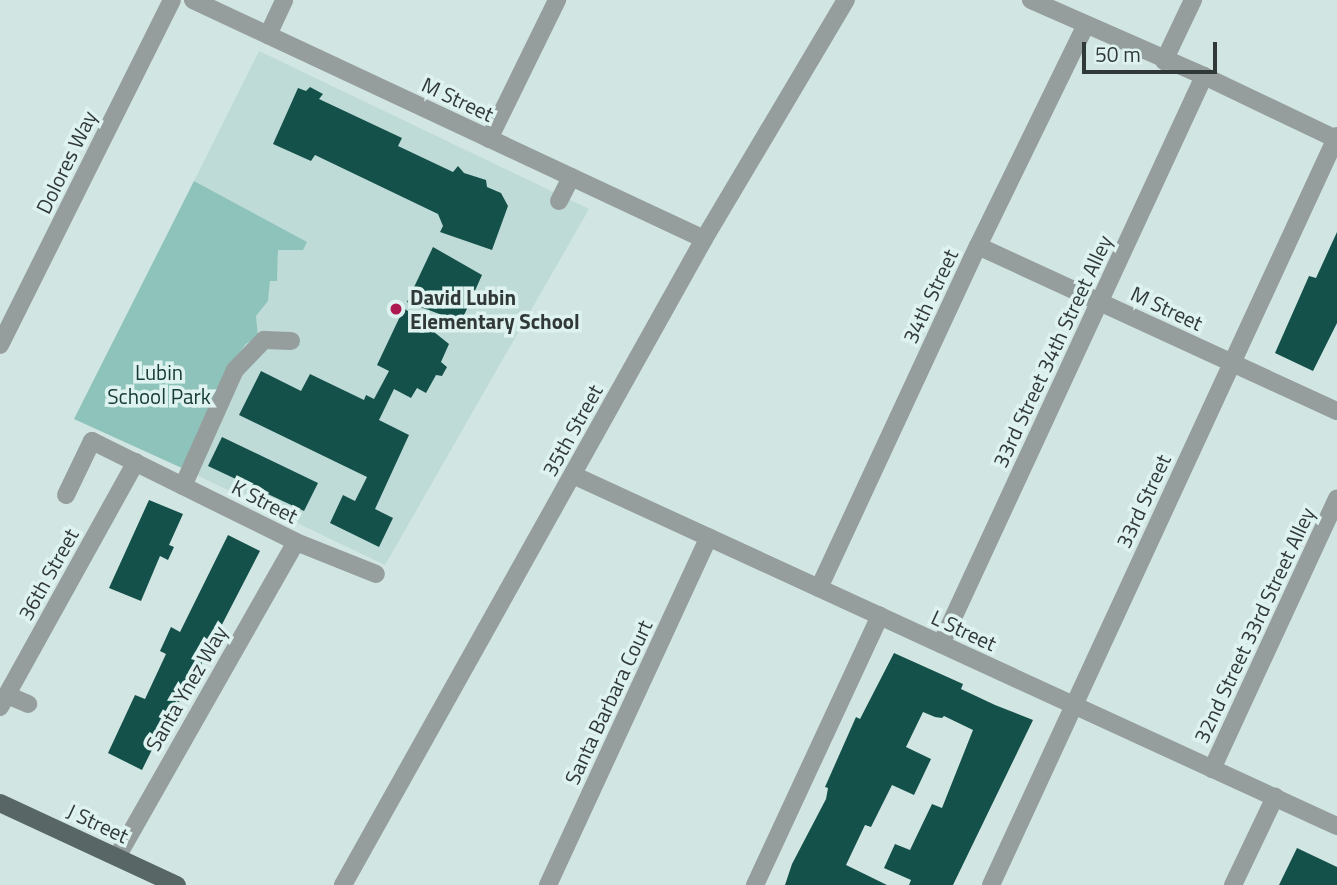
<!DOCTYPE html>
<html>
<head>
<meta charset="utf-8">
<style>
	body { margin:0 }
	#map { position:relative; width:1337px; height:885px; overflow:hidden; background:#d1e5e2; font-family:"Titillium Web",sans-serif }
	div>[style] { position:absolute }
	.built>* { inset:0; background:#bedbd7 }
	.green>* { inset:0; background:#8ec3bc }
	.building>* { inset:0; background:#15514b }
	.minor>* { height:18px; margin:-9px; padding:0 9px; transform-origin:9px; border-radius:9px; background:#959e9c }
	.major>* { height:18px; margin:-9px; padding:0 9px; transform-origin:9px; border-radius:9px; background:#586765 }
	.dots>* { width:19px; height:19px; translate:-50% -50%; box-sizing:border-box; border:4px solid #def2ef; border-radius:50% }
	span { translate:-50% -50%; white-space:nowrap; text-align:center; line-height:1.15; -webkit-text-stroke:7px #def2ef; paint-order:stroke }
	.street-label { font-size:21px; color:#313938 }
	.poi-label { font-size:21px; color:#313938; font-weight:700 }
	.left { translate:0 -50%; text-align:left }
	.park-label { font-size:21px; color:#163a36 }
	.scale { position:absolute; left:1082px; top:42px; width:135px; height:32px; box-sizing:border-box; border:4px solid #313938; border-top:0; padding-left:9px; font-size:21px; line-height:24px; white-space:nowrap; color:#313938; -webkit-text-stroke:5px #def2ef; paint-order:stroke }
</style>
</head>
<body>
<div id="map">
	<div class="built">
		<i style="clip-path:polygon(259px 51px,589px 209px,385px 565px,184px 469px,236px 357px,246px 344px,258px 335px,256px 316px,268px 301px,270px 281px,277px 281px,278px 250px,303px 250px,306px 243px,194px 181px)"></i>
	</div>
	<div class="green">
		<i style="clip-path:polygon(194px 181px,307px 242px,303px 250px,278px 250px,277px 281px,270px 281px,268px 301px,256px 316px,258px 336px,246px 344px,236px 357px,184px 469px,74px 419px)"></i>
	</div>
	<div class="building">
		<i style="clip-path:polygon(310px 87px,323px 94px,319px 99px,402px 138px,398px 146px,453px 172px,458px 166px,464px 173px,486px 180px,487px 187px,501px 193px,508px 206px,492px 250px,440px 232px,443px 226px,438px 214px,315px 155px,311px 161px,273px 144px,298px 88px,306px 91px)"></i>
		<i style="clip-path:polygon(1337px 232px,1337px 323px,1313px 371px,1275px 353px,1309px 276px,1316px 278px)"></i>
		<i style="clip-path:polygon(433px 247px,482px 275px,461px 322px,407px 302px)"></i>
		<i style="clip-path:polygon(404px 308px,449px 344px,441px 362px,447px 367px,442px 376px,436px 375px,426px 393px,417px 388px,411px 398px,394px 389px,379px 420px,409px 435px,375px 509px,393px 518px,379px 547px,330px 523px,343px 495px,355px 501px,367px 477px,239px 415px,261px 371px,301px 391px,310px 374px,364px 400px,366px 395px,374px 399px,389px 371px,377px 365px)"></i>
		<i style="clip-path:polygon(222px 437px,318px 483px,304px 511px,208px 466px)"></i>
		<i style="clip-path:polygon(149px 500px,183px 514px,169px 545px,174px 547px,168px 560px,160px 556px,141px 601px,109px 588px)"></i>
		<i style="clip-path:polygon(228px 535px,260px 551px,199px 669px,195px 667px,179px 702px,176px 701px,142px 770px,108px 753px,135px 695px,145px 699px,166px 654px,160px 651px,171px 627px,180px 632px)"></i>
		<i style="clip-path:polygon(894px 653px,963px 684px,961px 689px,995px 705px,1033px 720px,953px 885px,909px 885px,911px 880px,884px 868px,895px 844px,910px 850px,932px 804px,942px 808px,973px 730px,944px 716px,942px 718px,935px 717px,923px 712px,906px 747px,931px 759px,914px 795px,892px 785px,871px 827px,865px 825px,846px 865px,887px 885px,785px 885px,792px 864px,826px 799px,828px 788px,825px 787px,856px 717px,860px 719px)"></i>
		<i style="clip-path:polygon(1297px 848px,1337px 867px,1337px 885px,1279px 885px)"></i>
	</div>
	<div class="minor">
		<i style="left:193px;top:0;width:564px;rotate:25.07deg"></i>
		<i style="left:1031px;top:0;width:189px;rotate:23.7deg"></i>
		<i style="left:1204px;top:76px;width:146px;rotate:25.5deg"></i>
		<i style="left:268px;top:35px;width:38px;rotate:-65deg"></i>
		<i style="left:1164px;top:61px;width:68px;rotate:-64.6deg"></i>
		<i style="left:489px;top:139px;width:155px;rotate:-63.9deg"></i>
		<i style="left:559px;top:201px;width:27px;rotate:-63deg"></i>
		<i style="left:978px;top:246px;width:395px;rotate:24.7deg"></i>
		<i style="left:0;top:345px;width:385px;rotate:-63.5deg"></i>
		<i style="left:573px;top:475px;width:841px;rotate:24.68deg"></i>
		<i style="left:183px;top:486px;width:127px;rotate:-65.9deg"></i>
		<i style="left:235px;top:370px;width:42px;rotate:-46deg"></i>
		<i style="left:264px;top:340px;width:27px;rotate:2deg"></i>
		<i style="left:66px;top:495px;width:60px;rotate:-64.3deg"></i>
		<i style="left:92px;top:441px;width:228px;rotate:26.3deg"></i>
		<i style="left:296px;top:542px;width:86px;rotate:21.8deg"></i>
		<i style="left:819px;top:588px;width:377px;rotate:-65.1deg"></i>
		<i style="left:978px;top:246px;width:246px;rotate:-64deg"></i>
		<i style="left:941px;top:644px;width:626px;rotate:-65.15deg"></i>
		<i style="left:7px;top:695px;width:23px;rotate:23deg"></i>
		<i style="left:0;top:707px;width:280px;rotate:-61deg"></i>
		<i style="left:1212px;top:769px;width:298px;rotate:-65.2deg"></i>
		<i style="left:117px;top:857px;width:362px;rotate:-60.4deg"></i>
		<i style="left:343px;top:885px;width:740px;rotate:-60.8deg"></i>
		<i style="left:704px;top:239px;width:278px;rotate:-59.3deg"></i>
		<i style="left:548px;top:885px;width:383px;rotate:-65.2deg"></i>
		<i style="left:755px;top:885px;width:297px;rotate:-65.1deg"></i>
		<i style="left:991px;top:885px;width:825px;rotate:-65.21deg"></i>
		<i style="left:1233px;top:885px;width:98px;rotate:-64.5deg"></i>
	</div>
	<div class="major">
		<i style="left:0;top:803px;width:195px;rotate:24.9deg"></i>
	</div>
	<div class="dots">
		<i style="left:396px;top:309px;background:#ac1a50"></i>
	</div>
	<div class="street-label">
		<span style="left:458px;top:99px;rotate:25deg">M Street</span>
		<span style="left:66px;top:162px;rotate:-64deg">Dolores Way</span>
		<span style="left:930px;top:296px;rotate:-65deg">34th Street</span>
		<span style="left:1167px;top:308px;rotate:25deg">M Street</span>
		<span style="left:1052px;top:351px;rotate:-65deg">33rd Street 34th Street Alley</span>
		<span style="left:572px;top:430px;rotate:-61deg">35th Street</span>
		<span style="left:265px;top:501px;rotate:27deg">K Street</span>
		<span style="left:1143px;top:501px;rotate:-65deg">33rd Street</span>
		<span style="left:48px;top:574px;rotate:-61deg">36th Street</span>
		<span style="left:1254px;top:625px;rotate:-65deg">32nd Street 33rd Street Alley</span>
		<span style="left:964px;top:630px;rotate:25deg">L Street</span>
		<span style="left:186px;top:688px;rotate:-60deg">Santa Ynez Way</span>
		<span style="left:608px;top:702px;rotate:-65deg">Santa Barbara Court</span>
		<span style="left:98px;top:823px;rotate:25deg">J Street</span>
	</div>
	<div class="poi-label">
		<span class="left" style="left:410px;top:309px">David Lubin<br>Elementary School</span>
	</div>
	<div class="park-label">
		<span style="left:159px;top:384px">Lubin<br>School Park</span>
	</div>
	<div class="scale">50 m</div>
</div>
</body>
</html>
